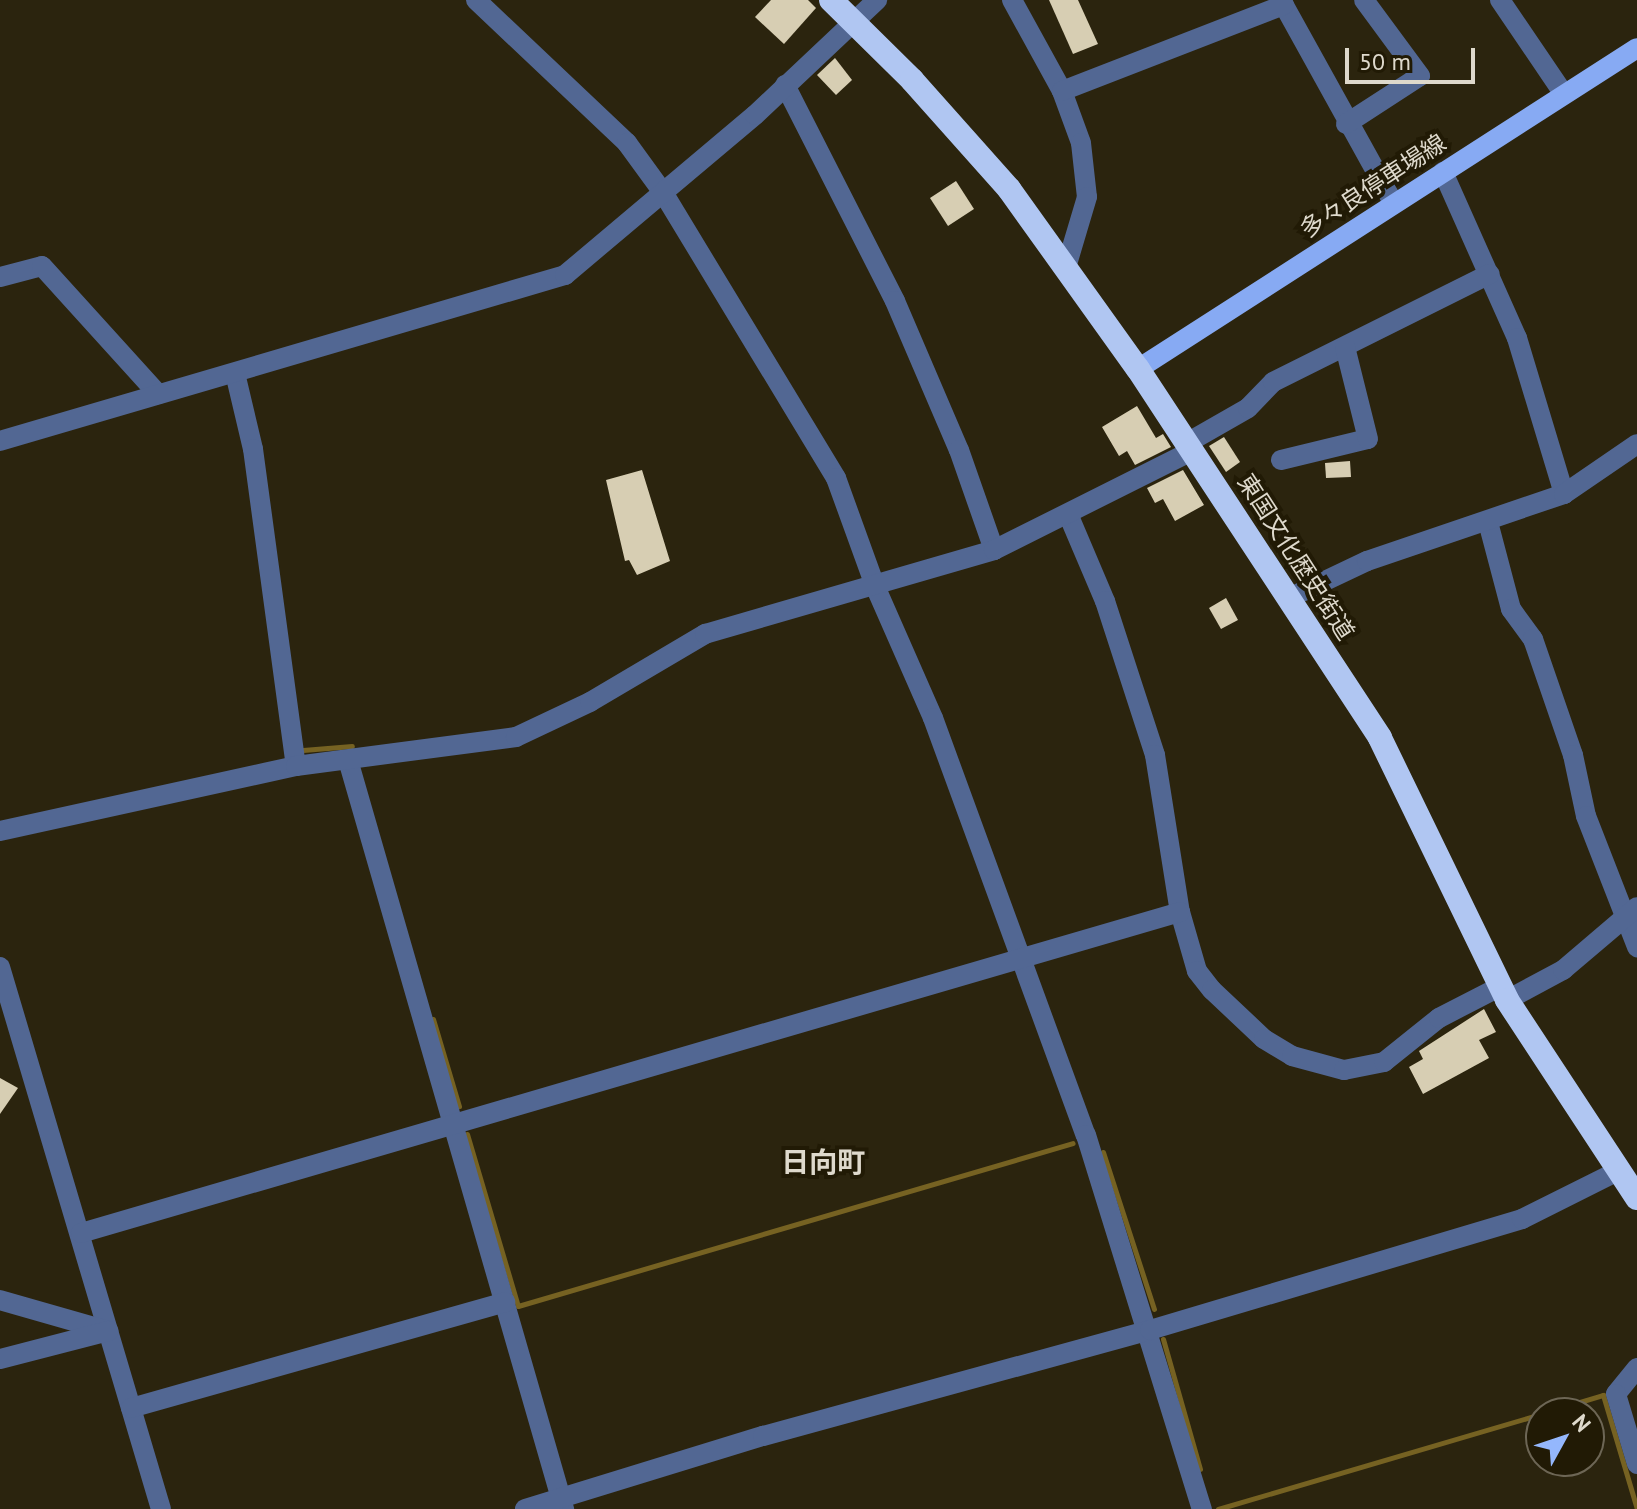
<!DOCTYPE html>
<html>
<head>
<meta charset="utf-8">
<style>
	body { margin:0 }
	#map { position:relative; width:1637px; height:1509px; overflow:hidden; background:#2b240e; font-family:"PT Sans","Noto Sans JP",sans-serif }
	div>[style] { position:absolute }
	.stream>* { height:5px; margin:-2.5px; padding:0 2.5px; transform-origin:2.5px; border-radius:2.5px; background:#766222 }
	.building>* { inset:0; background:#d7ceb3 }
	.minor>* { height:20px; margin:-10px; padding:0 10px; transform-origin:10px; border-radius:10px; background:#526793 }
	.major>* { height:20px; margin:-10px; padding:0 10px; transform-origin:10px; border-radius:10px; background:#87aaf3 }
	.highway>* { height:24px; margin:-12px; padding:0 12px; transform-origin:12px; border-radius:12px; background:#b0c6f2 }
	span { translate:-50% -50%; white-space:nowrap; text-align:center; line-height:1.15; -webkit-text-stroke:8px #211a05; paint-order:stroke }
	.street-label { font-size:24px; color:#ded9cc }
	.quarter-label { font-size:28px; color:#ded9cc; font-weight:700 }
	.north { position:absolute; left:1525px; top:1397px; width:80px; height:80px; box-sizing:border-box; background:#211a05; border:2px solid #6d6655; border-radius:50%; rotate:50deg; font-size:22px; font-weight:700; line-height:32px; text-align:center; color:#ded9cc }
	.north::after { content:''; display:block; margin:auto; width:28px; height:36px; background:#94b7fd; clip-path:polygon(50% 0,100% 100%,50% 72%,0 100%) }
	.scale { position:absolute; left:1345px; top:48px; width:130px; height:36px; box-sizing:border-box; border:4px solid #ded9cc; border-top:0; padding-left:10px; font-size:24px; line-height:28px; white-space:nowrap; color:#ded9cc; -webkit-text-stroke:6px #211a05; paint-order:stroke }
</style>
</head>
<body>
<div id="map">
	<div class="stream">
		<i style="left:303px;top:750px;width:49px;rotate:-4.7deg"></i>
		<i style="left:433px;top:1019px;width:91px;rotate:73.4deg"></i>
		<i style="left:467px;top:1134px;width:179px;rotate:73.5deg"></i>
		<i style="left:518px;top:1306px;width:578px;rotate:-16.37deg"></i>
		<i style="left:1103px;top:1152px;width:165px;rotate:72deg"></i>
		<i style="left:1163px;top:1339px;width:135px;rotate:74.1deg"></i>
		<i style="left:1543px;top:1413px;width:63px;rotate:-16.7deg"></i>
		<i style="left:1603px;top:1395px;width:119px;rotate:73.4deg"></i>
		<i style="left:1218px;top:1509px;width:337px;rotate:-16.4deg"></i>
	</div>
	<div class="building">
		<i style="clip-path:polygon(771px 0,808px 0,816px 8px,784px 44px,755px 17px)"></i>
		<i style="clip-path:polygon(1049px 0,1078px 0,1098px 44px,1073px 54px)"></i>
		<i style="clip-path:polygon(835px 58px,852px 80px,836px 95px,817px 75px)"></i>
		<i style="clip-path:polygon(956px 181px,974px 209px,948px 226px,930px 198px)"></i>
		<i style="clip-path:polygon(1137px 406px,1156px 438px,1163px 434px,1171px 447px,1135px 465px,1127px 451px,1119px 456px,1102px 427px)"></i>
		<i style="clip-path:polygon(1224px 437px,1240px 462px,1226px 472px,1209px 446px)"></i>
		<i style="clip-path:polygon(1350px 461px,1351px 477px,1326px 478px,1325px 463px)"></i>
		<i style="clip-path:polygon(642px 470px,670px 561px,637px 575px,629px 560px,625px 561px,606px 480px)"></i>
		<i style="clip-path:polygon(1183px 470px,1204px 505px,1175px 521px,1163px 499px,1155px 503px,1147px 488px)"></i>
		<i style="clip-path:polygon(1226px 598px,1238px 620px,1221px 629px,1209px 608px)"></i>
		<i style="clip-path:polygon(1484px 1009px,1496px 1032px,1479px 1040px,1489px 1058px,1423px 1094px,1409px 1067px,1423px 1059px,1419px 1051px)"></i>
		<i style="clip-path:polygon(0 1078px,18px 1088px,0 1114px)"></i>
	</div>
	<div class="minor">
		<i style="left:476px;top:0;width:208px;rotate:43.4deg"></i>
		<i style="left:627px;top:143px;width:63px;rotate:54deg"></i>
		<i style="left:664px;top:194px;width:332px;rotate:58.8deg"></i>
		<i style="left:836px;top:478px;width:115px;rotate:70.1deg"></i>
		<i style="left:875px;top:586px;width:144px;rotate:66.3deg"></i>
		<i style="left:933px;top:718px;width:444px;rotate:69.9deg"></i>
		<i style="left:1086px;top:1135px;width:392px;rotate:72.8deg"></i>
		<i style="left:1012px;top:0;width:104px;rotate:61.2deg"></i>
		<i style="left:1062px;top:91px;width:55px;rotate:69.9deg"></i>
		<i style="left:1081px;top:143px;width:54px;rotate:83.7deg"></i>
		<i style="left:1087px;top:197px;width:70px;rotate:106.6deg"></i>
		<i style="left:1281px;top:0;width:233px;rotate:61deg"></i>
		<i style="left:1500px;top:0;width:114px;rotate:55.8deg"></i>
		<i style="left:785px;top:85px;width:242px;rotate:63deg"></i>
		<i style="left:895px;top:301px;width:162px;rotate:66.8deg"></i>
		<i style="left:959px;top:450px;width:106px;rotate:70.7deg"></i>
		<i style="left:1062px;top:91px;width:238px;rotate:-21.2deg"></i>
		<i style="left:1346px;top:124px;width:88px;rotate:-33deg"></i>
		<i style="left:1420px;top:76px;width:94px;rotate:-126.4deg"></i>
		<i style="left:1443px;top:172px;width:182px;rotate:66deg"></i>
		<i style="left:1517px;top:338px;width:163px;rotate:73.2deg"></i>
		<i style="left:0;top:277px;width:43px;rotate:-14.7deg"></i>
		<i style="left:42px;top:266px;width:173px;rotate:47.8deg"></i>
		<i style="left:235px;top:373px;width:78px;rotate:76.7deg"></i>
		<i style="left:253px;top:449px;width:320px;rotate:82.3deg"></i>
		<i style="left:0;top:441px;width:589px;rotate:-16.37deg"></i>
		<i style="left:565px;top:275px;width:248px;rotate:-40.1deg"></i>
		<i style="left:755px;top:115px;width:168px;rotate:-43.3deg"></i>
		<i style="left:1187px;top:443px;width:70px;rotate:-29.8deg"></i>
		<i style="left:1248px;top:408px;width:36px;rotate:-46deg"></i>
		<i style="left:1273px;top:382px;width:242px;rotate:-26.5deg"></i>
		<i style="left:1281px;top:460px;width:89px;rotate:-13.6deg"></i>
		<i style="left:1368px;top:439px;width:95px;rotate:-104deg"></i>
		<i style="left:1068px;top:514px;width:95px;rotate:67deg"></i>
		<i style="left:1105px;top:601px;width:162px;rotate:72deg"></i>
		<i style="left:1155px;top:755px;width:159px;rotate:81deg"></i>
		<i style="left:1180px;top:912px;width:61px;rotate:73.9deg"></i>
		<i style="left:1197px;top:971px;width:24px;rotate:52deg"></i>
		<i style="left:1212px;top:990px;width:71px;rotate:43.3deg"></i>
		<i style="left:1264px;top:1039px;width:33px;rotate:31deg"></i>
		<i style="left:1292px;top:1056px;width:54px;rotate:15.1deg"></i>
		<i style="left:1344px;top:1070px;width:41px;rotate:-11.3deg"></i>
		<i style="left:1384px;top:1062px;width:70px;rotate:-38.7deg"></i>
		<i style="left:1439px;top:1018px;width:68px;rotate:-27.3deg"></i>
		<i style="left:1488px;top:522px;width:90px;rotate:75.2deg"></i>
		<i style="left:1511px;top:609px;width:37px;rotate:54deg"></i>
		<i style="left:1533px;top:639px;width:123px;rotate:71deg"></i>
		<i style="left:1573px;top:755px;width:62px;rotate:78deg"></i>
		<i style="left:1586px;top:816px;width:141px;rotate:68.7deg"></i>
		<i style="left:1289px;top:598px;width:86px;rotate:-25.4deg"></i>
		<i style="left:1367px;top:561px;width:208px;rotate:-18.8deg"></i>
		<i style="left:1564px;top:494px;width:88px;rotate:-34.4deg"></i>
		<i style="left:348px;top:760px;width:780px;rotate:73.91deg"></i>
		<i style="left:0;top:831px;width:303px;rotate:-12.4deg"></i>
		<i style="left:296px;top:766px;width:222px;rotate:-7.5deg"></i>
		<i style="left:516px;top:737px;width:82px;rotate:-25.3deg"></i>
		<i style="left:590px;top:702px;width:134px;rotate:-30.6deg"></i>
		<i style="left:705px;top:634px;width:301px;rotate:-16.2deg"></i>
		<i style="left:994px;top:550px;width:221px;rotate:-26.6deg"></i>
		<i style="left:0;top:967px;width:565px;rotate:73.46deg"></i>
		<i style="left:1507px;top:1000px;width:64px;rotate:-28.2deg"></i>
		<i style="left:1563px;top:970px;width:97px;rotate:-40.4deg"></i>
		<i style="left:81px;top:1233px;width:1145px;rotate:-16.28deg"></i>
		<i style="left:0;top:1300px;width:112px;rotate:16deg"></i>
		<i style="left:0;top:1359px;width:112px;rotate:-14.5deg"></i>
		<i style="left:1637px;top:1368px;width:33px;rotate:129deg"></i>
		<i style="left:1616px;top:1394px;width:73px;rotate:73.3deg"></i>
		<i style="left:131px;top:1408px;width:389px;rotate:-15.8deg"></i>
		<i style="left:525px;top:1509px;width:249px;rotate:-17.1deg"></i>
		<i style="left:763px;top:1436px;width:401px;rotate:-15.3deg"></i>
		<i style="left:1150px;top:1330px;width:388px;rotate:-16.6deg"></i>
		<i style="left:1522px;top:1219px;width:107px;rotate:-26.6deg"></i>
	</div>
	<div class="major">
		<i style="left:1138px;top:369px;width:593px;rotate:-32.75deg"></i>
	</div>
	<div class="highway">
		<i style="left:831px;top:0;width:114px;rotate:44.6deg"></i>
		<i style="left:912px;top:80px;width:146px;rotate:48.3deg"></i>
		<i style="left:1009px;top:189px;width:221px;rotate:54.4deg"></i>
		<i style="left:1138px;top:369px;width:441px;rotate:56.7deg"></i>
		<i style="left:1380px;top:738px;width:291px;rotate:64.1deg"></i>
		<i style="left:1507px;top:1000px;width:237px;rotate:56.7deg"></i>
	</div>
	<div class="street-label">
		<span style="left:1373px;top:186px;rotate:-33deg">多々良停車場線</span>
		<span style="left:1296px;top:557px;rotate:57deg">東国文化歴史街道</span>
	</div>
	<div class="quarter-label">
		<span style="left:823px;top:1162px">日向町</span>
	</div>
	<div class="north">N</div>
	<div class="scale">50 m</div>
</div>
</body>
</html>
